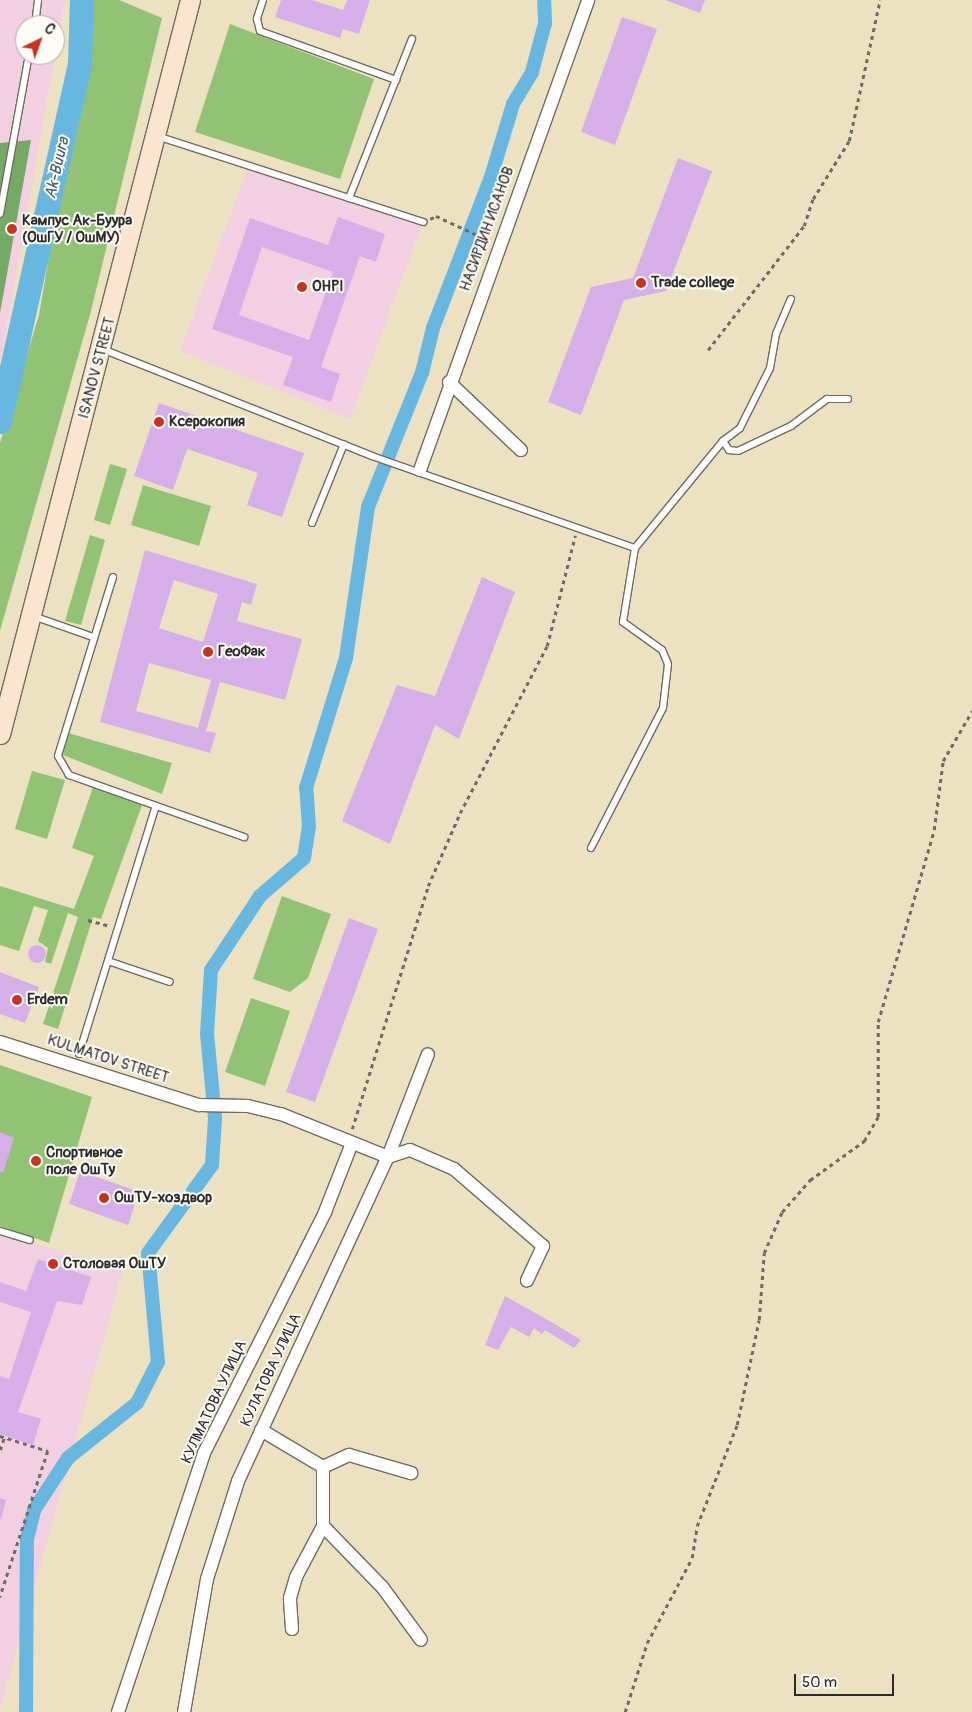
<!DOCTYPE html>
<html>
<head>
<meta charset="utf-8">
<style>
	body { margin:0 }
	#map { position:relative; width:972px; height:1712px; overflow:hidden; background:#ece2c2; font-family:Pangolin,sans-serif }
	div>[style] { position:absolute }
	.built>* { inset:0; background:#f2cfe1 }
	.green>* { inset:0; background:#92c374 }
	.forest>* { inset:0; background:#75a966 }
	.canal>* { height:14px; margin:-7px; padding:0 7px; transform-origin:7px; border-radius:7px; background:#67b7e1 }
	.river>* { height:24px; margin:-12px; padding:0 12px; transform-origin:12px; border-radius:12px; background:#67b7e1 }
	.building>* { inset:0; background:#d6afe9 }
	.round { border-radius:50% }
	.path>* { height:2.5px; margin-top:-1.25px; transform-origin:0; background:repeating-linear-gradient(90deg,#6f6b60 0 4px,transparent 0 8px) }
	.roads { filter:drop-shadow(1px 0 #6f6b60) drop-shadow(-1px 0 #6f6b60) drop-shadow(0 1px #6f6b60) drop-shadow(0 -1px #6f6b60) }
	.service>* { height:6px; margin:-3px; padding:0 3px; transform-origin:3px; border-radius:3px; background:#fff }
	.minor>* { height:12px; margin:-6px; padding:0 6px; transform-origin:6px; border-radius:6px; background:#fff }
	.secondary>* { height:19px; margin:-9.5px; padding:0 9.5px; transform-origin:9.5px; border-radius:9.5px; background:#fbe5cf }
	.dots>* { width:14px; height:14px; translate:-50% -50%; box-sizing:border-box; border:2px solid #fdfcf7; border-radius:50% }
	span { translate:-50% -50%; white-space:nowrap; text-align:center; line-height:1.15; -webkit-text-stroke:4px #fdfcf7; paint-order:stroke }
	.poi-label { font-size:15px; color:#2b2b2b; font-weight:700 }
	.left { translate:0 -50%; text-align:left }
	.street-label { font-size:15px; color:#2b2b2b }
	.water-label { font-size:16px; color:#405c6b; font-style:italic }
	.north { position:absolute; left:15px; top:15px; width:50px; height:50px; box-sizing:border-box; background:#fdfcf7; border:1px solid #a9a8a5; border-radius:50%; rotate:42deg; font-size:14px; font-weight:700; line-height:20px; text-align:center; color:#2b2b2b }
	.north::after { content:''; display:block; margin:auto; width:18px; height:22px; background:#c8321e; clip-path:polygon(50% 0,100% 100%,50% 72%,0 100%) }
	.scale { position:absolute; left:794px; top:1674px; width:100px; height:22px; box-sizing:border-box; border:2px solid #2b2b2b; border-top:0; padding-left:6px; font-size:15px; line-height:18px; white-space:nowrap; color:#2b2b2b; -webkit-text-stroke:4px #fdfcf7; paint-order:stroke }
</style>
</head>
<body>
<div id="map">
	<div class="built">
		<i style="clip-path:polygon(evenodd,0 0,65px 0,0 364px,0 0,25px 25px,55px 25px,55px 55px,25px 55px,25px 25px)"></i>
		<i style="clip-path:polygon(249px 165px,423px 222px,350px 419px,180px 351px)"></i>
		<i style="clip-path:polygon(0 1233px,114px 1267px,124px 1266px,0 1710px)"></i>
	</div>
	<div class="green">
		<i style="clip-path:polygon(85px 0,119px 0,162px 18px,91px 311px,0 631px,0 443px,39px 315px,78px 87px)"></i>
		<i style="clip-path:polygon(230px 24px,374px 79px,340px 179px,195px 132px)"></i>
		<i style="clip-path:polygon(110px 464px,127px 469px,110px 525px,94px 520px)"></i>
		<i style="clip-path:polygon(143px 485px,211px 506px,199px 546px,131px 525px)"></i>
		<i style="clip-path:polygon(90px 535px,105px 540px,81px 625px,65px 621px)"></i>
		<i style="clip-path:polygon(68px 733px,172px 763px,162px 794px,63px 755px)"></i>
		<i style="clip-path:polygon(32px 771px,65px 780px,47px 839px,15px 829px)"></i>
		<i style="clip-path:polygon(93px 787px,142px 805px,101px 919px,93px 917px,58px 1029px,43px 1024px,78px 917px,68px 913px,51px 964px,45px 962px,48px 948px,38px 941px,48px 910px,34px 906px,19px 951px,0 945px,0 886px,74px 909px,94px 856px,72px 848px)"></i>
		<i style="clip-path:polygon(282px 896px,331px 914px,308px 978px,290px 992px,253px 979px)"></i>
		<i style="clip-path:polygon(251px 998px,290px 1011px,265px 1086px,225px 1072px)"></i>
		<i style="clip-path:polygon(0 1065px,92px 1097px,49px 1243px,0 1226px)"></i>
	</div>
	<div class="forest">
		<i style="clip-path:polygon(31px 140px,0 313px,0 143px)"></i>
	</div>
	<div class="canal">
		<i style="left:26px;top:1712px;width:173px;rotate:-89.7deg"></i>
		<i style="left:27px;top:1539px;width:30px;rotate:-76deg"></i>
		<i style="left:34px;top:1510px;width:62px;rotate:-56.8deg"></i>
		<i style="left:68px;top:1458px;width:88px;rotate:-38.6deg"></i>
		<i style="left:137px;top:1403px;width:46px;rotate:-62.9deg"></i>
		<i style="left:158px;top:1362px;width:109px;rotate:-95.2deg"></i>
		<i style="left:148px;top:1253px;width:109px;rotate:-54deg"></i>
		<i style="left:212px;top:1165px;width:47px;rotate:-86.3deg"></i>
		<i style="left:215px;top:1118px;width:84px;rotate:-95.4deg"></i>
		<i style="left:207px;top:1034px;width:64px;rotate:-86.4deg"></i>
		<i style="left:211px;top:970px;width:89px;rotate:-56.5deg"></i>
		<i style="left:260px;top:896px;width:58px;rotate:-40.8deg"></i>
		<i style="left:304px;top:858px;width:31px;rotate:-81deg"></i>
		<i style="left:309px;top:827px;width:39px;rotate:-94deg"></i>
		<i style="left:306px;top:788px;width:136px;rotate:-72.9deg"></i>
		<i style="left:346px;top:658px;width:153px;rotate:-81.7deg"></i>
		<i style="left:368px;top:507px;width:144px;rotate:-68.1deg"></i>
		<i style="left:422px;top:373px;width:46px;rotate:-76.3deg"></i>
		<i style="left:433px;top:328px;width:162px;rotate:-69deg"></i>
		<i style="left:491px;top:177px;width:76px;rotate:-73.2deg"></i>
		<i style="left:513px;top:104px;width:37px;rotate:-59deg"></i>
		<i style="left:532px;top:72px;width:51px;rotate:-75.1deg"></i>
		<i style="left:545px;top:23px;width:23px;rotate:-92deg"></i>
	</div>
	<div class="river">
		<i style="left:0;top:422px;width:368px;rotate:-77.4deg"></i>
		<i style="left:80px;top:63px;width:63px;rotate:-88.2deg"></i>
	</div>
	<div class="building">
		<i style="clip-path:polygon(281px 0,312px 0,343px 10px,347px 0,370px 0,359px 34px,343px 29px,340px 38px,275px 17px)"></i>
		<i style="clip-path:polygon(665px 0,705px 0,700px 13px)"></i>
		<i style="clip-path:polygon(622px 17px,657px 29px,615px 145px,581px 132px)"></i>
		<i style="clip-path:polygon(678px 158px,712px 171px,666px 291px,624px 300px,581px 415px,548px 402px,591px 287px,633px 278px)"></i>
		<i style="clip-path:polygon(evenodd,338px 217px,385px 234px,376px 262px,360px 256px,321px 367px,340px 374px,331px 402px,283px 385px,293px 357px,212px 329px,250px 218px,328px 245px,338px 217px,262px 247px,333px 272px,309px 340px,239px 315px,262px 247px)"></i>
		<i style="clip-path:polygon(159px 403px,304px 453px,282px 517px,247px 505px,258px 473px,187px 449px,173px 490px,134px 476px)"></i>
		<i style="clip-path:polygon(evenodd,145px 550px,257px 584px,251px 605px,242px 602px,237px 621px,302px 639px,285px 700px,220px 682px,206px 731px,216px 733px,210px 753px,100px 722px,145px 550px,174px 580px,218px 594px,203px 642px,159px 628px,174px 580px,145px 550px,149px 663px,211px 680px,198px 728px,136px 711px,149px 663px)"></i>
		<i style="clip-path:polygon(482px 577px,515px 592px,459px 739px,435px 725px,390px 844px,342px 821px,397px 685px,435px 696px)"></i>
		<i style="clip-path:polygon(349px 918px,378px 929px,315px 1102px,286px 1092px)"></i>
		<i class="round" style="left:28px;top:945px;width:18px;height:18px"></i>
		<i style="clip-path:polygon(0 972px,39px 987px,25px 1023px,0 1014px)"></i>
		<i style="clip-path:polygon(0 1132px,14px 1138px,3px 1173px,0 1172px)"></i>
		<i style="clip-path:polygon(80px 1171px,139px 1192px,128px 1225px,69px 1204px)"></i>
		<i style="clip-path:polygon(38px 1259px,91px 1277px,82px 1305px,57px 1301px,18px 1412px,41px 1419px,33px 1445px,0 1434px,0 1376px,9px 1379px,31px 1312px,0 1302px,0 1282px,26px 1291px)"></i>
		<i style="clip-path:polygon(505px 1296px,548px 1320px,581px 1340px,574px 1348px,545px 1330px,542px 1334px,534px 1328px,529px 1337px,511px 1327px,498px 1350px,485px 1345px)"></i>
		<i style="clip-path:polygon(0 1498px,6px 1500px,1px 1519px,0 1519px)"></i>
	</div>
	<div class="path">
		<i style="left:430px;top:219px;width:7px;rotate:-27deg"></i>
		<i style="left:436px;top:216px;width:57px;rotate:24.8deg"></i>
		<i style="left:708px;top:350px;width:157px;rotate:-52.3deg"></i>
		<i style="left:804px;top:226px;width:28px;rotate:-72deg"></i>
		<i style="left:813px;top:199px;width:68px;rotate:-58.2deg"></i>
		<i style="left:849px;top:141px;width:144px;rotate:-77.6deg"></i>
		<i style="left:88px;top:920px;width:23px;rotate:15deg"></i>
		<i style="left:352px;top:1129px;width:255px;rotate:-72.6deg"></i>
		<i style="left:428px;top:886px;width:80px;rotate:-66.3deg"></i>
		<i style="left:460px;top:813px;width:188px;rotate:-62.5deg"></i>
		<i style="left:547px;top:646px;width:114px;rotate:-75.7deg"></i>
		<i style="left:0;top:1436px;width:50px;rotate:17.4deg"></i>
		<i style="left:48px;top:1451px;width:154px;rotate:108.2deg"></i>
		<i style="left:0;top:1450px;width:13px;rotate:-72deg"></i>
		<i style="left:625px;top:1712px;width:72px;rotate:-72.3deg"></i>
		<i style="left:647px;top:1643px;width:96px;rotate:-62.1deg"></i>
		<i style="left:692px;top:1558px;width:32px;rotate:-81deg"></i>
		<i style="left:697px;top:1526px;width:109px;rotate:-68.4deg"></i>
		<i style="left:737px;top:1425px;width:107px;rotate:-78.2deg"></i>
		<i style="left:759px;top:1320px;width:67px;rotate:-85.7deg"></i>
		<i style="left:764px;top:1253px;width:45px;rotate:-66.3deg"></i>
		<i style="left:782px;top:1212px;width:43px;rotate:-48.8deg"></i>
		<i style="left:810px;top:1180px;width:67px;rotate:-35.8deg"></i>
		<i style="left:864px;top:1141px;width:28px;rotate:-60deg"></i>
		<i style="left:878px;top:1117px;width:95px;rotate:-90deg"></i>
		<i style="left:878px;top:1022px;width:200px;rotate:-73.7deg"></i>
		<i style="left:934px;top:830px;width:70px;rotate:-82.6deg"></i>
		<i style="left:943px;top:761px;width:58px;rotate:-59.9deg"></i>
	</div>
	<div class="roads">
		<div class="service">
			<i style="left:263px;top:0;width:20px;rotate:108deg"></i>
			<i style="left:257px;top:19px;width:12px;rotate:76deg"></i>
			<i style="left:260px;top:31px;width:145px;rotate:19.8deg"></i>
			<i style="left:35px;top:25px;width:25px;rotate:-83deg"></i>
			<i style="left:157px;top:136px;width:280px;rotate:17.9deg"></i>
			<i style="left:349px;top:198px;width:171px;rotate:-68.4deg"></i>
			<i style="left:0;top:214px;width:162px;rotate:-79.7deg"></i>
			<i style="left:102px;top:349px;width:290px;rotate:21.6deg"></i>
			<i style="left:372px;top:456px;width:279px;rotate:19.3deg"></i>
			<i style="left:723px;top:441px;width:11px;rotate:56deg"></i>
			<i style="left:729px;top:450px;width:9px;rotate:6deg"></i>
			<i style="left:738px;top:451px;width:59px;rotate:-25.3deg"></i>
			<i style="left:791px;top:426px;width:45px;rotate:-36.9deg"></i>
			<i style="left:827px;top:399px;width:21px"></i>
			<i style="left:312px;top:523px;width:85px;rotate:-67.9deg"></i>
			<i style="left:113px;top:577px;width:187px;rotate:107.1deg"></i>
			<i style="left:58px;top:756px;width:22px;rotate:60deg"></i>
			<i style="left:69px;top:775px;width:186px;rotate:19.5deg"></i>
			<i style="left:33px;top:616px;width:64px;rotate:19.3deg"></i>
			<i style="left:591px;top:848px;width:157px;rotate:-62.8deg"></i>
			<i style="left:663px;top:708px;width:44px;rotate:-83.5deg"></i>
			<i style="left:668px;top:664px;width:15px;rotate:-113deg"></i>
			<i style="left:662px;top:650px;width:48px;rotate:-144.3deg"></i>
			<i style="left:623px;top:622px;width:75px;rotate:-80.8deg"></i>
			<i style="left:635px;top:548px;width:139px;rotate:-50.6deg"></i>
			<i style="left:723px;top:441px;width:21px;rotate:-37deg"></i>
			<i style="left:740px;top:428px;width:67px;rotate:-63.4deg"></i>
			<i style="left:770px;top:368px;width:35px;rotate:-80deg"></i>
			<i style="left:776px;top:334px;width:38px;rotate:-67deg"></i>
			<i style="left:108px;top:961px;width:65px;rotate:18.7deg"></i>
			<i style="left:79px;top:1054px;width:257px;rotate:-72.8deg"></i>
			<i style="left:0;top:1231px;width:31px;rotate:17deg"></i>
		</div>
		<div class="minor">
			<i style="left:449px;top:382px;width:99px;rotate:43.4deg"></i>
			<i style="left:420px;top:470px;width:499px;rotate:-70.3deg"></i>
			<i style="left:0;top:1042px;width:209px;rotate:17.6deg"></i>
			<i style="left:199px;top:1105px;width:49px;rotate:1.2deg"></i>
			<i style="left:248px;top:1106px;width:34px;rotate:14deg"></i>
			<i style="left:281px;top:1114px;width:115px;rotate:21.9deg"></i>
			<i style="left:388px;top:1157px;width:23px;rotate:-18deg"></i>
			<i style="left:410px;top:1150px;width:48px;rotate:23.4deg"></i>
			<i style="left:454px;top:1169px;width:118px;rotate:40.9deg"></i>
			<i style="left:543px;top:1246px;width:38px;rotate:115deg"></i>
			<i style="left:261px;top:1430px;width:72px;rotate:30.8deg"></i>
			<i style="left:323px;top:1467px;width:59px;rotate:90deg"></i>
			<i style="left:323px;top:1526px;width:86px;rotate:45.9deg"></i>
			<i style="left:383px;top:1588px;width:64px;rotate:53.8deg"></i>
			<i style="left:323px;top:1467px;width:29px;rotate:-25deg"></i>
			<i style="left:349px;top:1455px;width:65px;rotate:16.2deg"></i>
			<i style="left:292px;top:1629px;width:31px;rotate:-94deg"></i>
			<i style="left:290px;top:1598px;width:22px;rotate:-74deg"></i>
			<i style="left:296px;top:1577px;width:58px;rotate:-62.1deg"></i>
			<i style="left:118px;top:1712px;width:273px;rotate:-71.6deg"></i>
			<i style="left:204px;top:1453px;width:270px;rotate:-63.3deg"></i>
			<i style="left:325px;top:1212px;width:74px;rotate:-68.6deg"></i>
			<i style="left:184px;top:1712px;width:135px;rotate:-80.2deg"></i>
			<i style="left:207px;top:1579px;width:103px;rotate:-72.4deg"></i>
			<i style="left:238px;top:1481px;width:357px;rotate:-65.2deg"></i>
			<i style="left:388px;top:1157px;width:110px;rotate:-68.8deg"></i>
		</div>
		<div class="secondary">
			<i style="left:0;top:734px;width:758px;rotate:-75.49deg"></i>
		</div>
	</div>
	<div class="dots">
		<i style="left:12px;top:229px;background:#c8321e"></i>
		<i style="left:641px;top:283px;background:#c8321e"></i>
		<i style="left:302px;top:287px;background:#c8321e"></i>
		<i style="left:159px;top:422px;background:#c8321e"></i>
		<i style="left:208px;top:652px;background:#c8321e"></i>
		<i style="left:17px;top:1000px;background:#c8321e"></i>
		<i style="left:36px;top:1161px;background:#c8321e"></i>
		<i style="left:104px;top:1198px;background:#c8321e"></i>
		<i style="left:53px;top:1264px;background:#c8321e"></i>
	</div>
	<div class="poi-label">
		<span class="left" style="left:22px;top:229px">Кампус Ак-Буура<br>(ОшГУ / ОшМУ)</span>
		<span class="left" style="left:651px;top:283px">Trade college</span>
		<span class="left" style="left:312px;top:287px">OHPI</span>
		<span class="left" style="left:169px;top:422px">Ксерокопия</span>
		<span class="left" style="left:218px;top:652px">ГеоФак</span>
		<span class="left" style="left:27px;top:1000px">Erdem</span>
		<span class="left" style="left:46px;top:1161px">Спортивное<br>поле ОшТу</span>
		<span class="left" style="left:114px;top:1198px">ОшТУ-хоздвор</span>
		<span class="left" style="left:63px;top:1264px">Столовая ОшТУ</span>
	</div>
	<div class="street-label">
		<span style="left:487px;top:229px;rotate:-70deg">НАСИРДИН ИСАНОВ</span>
		<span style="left:97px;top:368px;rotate:-75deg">ISANOV STREET</span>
		<span style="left:108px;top:1059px;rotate:18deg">KULMATOV STREET</span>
		<span style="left:271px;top:1370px;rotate:-65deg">КУЛАТОВА УЛИЦА</span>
		<span style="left:214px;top:1402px;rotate:-65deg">КУЛМАТОВА УЛИЦА</span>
	</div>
	<div class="water-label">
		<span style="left:57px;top:168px;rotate:-77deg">Ak-Buura</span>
	</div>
	<div class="north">С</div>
	<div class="scale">50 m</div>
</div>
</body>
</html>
